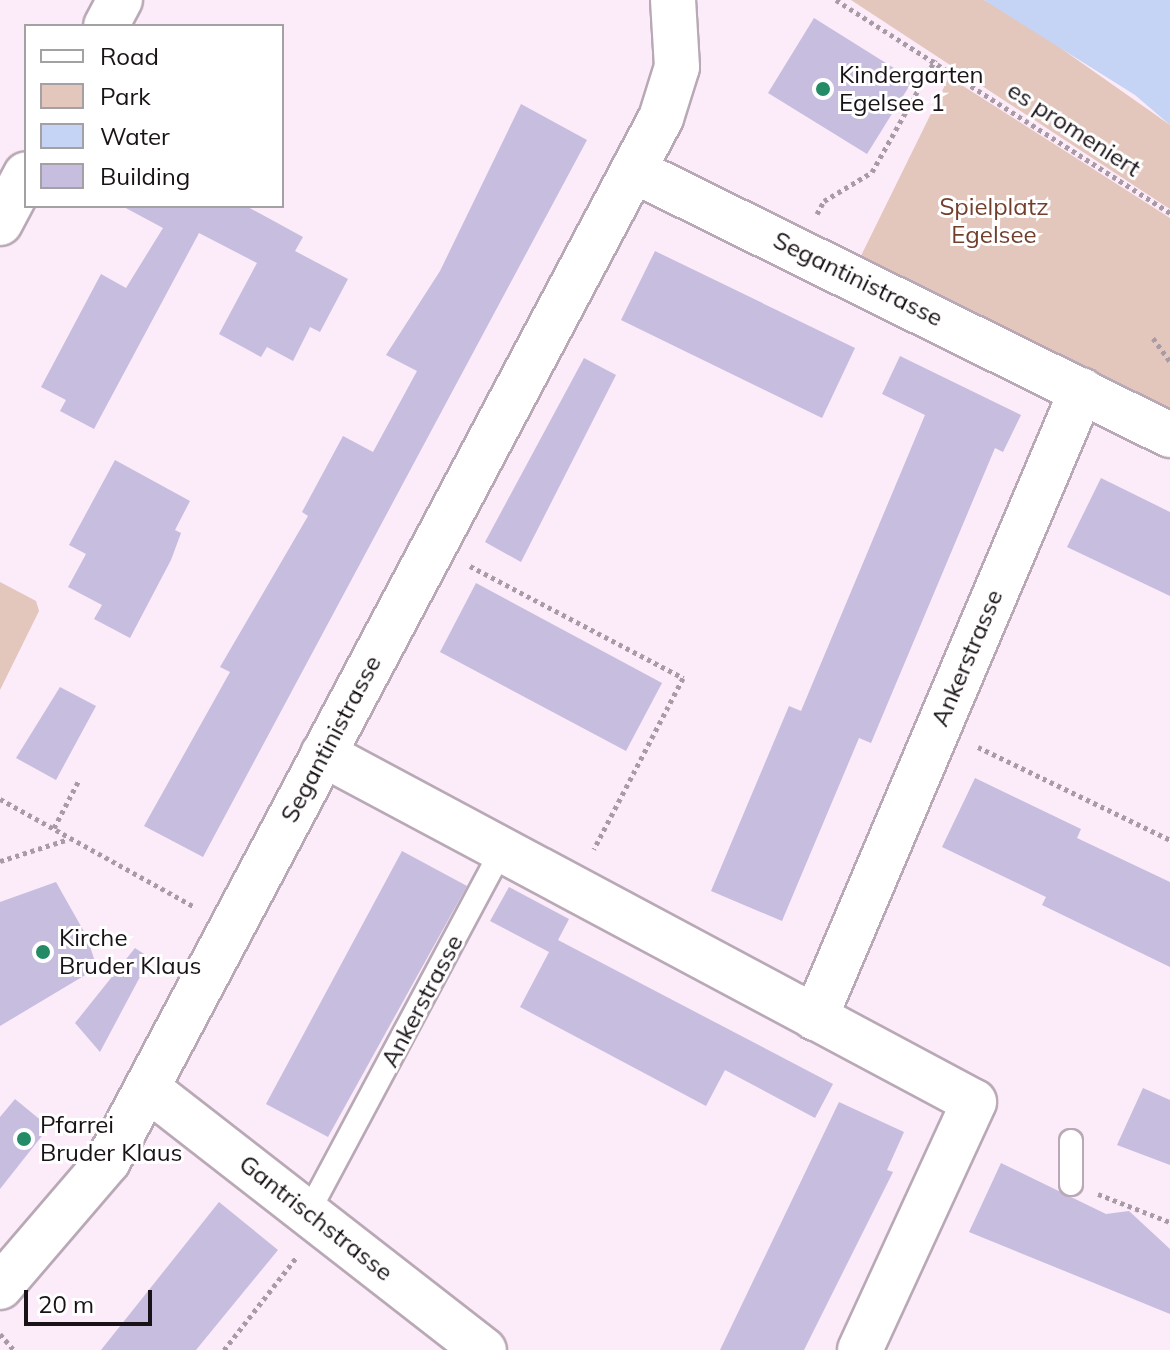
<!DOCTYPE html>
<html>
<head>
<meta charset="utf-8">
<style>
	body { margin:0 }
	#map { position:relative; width:1170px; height:1350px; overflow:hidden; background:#fcebf8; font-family:Mulish,sans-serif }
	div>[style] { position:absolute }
	.green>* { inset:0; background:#e3c6bc }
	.water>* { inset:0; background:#c5d4f5 }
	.building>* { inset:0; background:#c7bddf }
	.path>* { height:5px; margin-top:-2.5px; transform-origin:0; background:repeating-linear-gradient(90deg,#a89ba5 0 4px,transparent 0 8px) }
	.roads { filter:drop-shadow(2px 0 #b9a9b6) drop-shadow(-2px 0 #b9a9b6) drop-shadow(0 2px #b9a9b6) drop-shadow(0 -2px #b9a9b6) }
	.lane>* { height:22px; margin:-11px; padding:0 11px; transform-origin:11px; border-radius:11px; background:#fff }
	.street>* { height:44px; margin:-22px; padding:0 22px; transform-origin:22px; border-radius:22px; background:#fff }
	.secondary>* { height:44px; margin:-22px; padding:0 22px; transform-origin:22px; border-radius:22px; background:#fff }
	.dots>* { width:22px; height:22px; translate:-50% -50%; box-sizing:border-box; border:4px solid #fff; border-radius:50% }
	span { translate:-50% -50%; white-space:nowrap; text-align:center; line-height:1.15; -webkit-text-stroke:6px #fff; paint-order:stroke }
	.poi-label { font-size:24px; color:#191318 }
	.left { translate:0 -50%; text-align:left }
	.street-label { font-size:24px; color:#191318 }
	.park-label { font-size:24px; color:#733f2d }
	.legend { position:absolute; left:24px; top:24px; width:260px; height:184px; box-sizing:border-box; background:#fff; border:2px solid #a3a1a3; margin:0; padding:10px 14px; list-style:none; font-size:24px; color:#191318 }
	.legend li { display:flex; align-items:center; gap:16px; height:40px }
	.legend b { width:40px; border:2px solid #a3a1a3 }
	.scale { position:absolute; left:24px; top:1290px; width:128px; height:36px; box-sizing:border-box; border:4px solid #191318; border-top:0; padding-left:10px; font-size:24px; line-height:28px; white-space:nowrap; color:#191318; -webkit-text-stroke:6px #fff; paint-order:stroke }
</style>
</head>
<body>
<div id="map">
	<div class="green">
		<i style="clip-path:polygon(851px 0,984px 0,1015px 16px,1170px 125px,1170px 209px)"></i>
		<i style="clip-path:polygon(949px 77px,1170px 218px,1170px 416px,857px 264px)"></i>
		<i style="clip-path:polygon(0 582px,36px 601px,39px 611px,0 690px)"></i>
	</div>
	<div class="water">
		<i style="clip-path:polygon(984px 0,1170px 0,1170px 125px,1135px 95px)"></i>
	</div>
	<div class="building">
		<i style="clip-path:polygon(814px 18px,913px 80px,867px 154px,768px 93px)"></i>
		<i style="clip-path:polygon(521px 104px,587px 140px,203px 857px,144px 826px,230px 672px,220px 667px,308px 516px,302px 512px,343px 436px,373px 452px,417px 371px,386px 355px,440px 271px)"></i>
		<i style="clip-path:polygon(122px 206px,246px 206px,303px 237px,295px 251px,348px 279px,320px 332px,310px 327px,293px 361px,267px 347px,261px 357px,219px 334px,257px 263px,199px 233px,94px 429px,60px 411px,66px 400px,41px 387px,101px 274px,126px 288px,163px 228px)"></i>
		<i style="clip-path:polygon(655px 251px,855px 348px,822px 418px,621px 320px)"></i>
		<i style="clip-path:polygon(900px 356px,1021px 415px,1003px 452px,995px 448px,871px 743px,859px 738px,782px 921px,711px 891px,789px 706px,801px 711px,925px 415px,882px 394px)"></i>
		<i style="clip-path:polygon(584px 358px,616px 375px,521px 562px,485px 542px)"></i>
		<i style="clip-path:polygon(115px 460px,190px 501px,175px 530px,181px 533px,171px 560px,130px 638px,94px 619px,102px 605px,68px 587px,86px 554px,69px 545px)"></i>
		<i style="clip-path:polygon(1101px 478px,1170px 512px,1170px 596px,1067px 547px)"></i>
		<i style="clip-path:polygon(476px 583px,662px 683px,626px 751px,440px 652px)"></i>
		<i style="clip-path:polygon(60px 687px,96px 706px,56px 780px,16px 758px)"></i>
		<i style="clip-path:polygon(975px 778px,1081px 829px,1077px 838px,1170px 882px,1170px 967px,1042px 905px,1046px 897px,942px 847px)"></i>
		<i style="clip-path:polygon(402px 851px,467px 886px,328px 1137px,266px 1104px)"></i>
		<i style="clip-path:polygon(56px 882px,87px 937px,97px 968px,0 1026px,0 902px)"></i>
		<i style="clip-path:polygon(509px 887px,569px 919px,558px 940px,833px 1084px,815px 1118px,725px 1070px,706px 1106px,520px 1007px,549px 952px,490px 921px)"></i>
		<i style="clip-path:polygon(135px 948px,150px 958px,100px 1052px,75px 1023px)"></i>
		<i style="clip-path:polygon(1143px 1088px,1170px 1100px,1170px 1165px,1117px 1145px)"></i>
		<i style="clip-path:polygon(15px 1099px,49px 1127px,0 1189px,0 1117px)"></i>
		<i style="clip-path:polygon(839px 1102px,904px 1132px,887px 1170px,893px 1172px,804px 1350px,720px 1350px)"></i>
		<i style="clip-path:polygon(1001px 1163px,1106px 1214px,1129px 1211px,1170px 1249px,1170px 1314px,969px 1232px)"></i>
		<i style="clip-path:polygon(219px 1202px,278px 1250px,196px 1350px,101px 1350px)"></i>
	</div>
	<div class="path">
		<i style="left:836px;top:0;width:396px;rotate:32.5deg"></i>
		<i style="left:817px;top:214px;width:15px;rotate:-62deg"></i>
		<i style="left:824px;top:201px;width:56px;rotate:-31.1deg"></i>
		<i style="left:872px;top:172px;width:129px;rotate:-60.6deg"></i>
		<i style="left:1153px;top:338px;width:29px;rotate:54deg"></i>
		<i style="left:470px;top:566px;width:241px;rotate:27.7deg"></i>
		<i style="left:683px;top:678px;width:193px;rotate:117.5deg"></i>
		<i style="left:978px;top:747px;width:213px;rotate:25.8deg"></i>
		<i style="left:0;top:799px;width:223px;rotate:29deg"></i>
		<i style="left:54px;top:828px;width:54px;rotate:-62.5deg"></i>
		<i style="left:0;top:861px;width:72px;rotate:-17.7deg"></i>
		<i style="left:1098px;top:1194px;width:77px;rotate:21.3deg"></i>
		<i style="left:0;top:1334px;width:21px;rotate:49deg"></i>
		<i style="left:224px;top:1350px;width:117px;rotate:-52deg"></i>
	</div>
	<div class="roads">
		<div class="lane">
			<i style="left:1071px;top:1184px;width:43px;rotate:-90deg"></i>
			<i style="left:309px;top:1211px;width:409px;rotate:-61.9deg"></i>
		</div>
		<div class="street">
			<i style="left:633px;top:170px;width:599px;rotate:26.27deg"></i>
			<i style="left:323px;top:754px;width:738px;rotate:28.13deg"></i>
			<i style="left:974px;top:1102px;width:273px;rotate:114.7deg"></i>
			<i style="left:815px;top:1018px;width:682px;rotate:-66.97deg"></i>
			<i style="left:147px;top:1088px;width:427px;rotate:37.9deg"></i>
			<i style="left:0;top:1287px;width:166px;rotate:-49.4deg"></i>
			<i style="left:108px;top:1161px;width:1181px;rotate:-62.07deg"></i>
			<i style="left:661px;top:118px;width:53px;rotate:-72.6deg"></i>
			<i style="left:677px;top:67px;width:67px;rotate:-93.4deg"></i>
		</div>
		<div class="secondary">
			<i style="left:106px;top:26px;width:30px;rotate:-62deg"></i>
			<i style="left:0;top:223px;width:55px;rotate:-62deg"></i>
		</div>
	</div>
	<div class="dots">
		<i style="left:823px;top:89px;background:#258b66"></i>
		<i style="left:43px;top:952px;background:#258b66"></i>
		<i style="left:24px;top:1139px;background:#258b66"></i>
	</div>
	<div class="poi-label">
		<span class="left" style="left:839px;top:89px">Kindergarten<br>Egelsee 1</span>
		<span class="left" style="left:59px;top:952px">Kirche<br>Bruder Klaus</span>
		<span class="left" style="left:40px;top:1139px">Pfarrei<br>Bruder Klaus</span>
	</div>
	<div class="street-label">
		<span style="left:1074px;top:129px;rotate:33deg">es promeniert</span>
		<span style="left:858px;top:279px;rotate:26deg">Segantinistrasse</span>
		<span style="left:967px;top:658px;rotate:-67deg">Ankerstrasse</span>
		<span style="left:331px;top:739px;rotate:-62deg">Segantinistrasse</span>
		<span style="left:422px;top:1001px;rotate:-62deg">Ankerstrasse</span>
		<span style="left:316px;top:1218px;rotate:38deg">Gantrischstrasse</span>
	</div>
	<div class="park-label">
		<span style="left:994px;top:221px">Spielplatz<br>Egelsee</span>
	</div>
	<ul class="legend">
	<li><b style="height:10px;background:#fff"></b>Road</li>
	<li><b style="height:22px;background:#e3c6bc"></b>Park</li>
	<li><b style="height:22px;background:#c5d4f5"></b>Water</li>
	<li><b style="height:22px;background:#c7bddf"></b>Building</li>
	</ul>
	<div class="scale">20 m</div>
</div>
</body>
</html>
